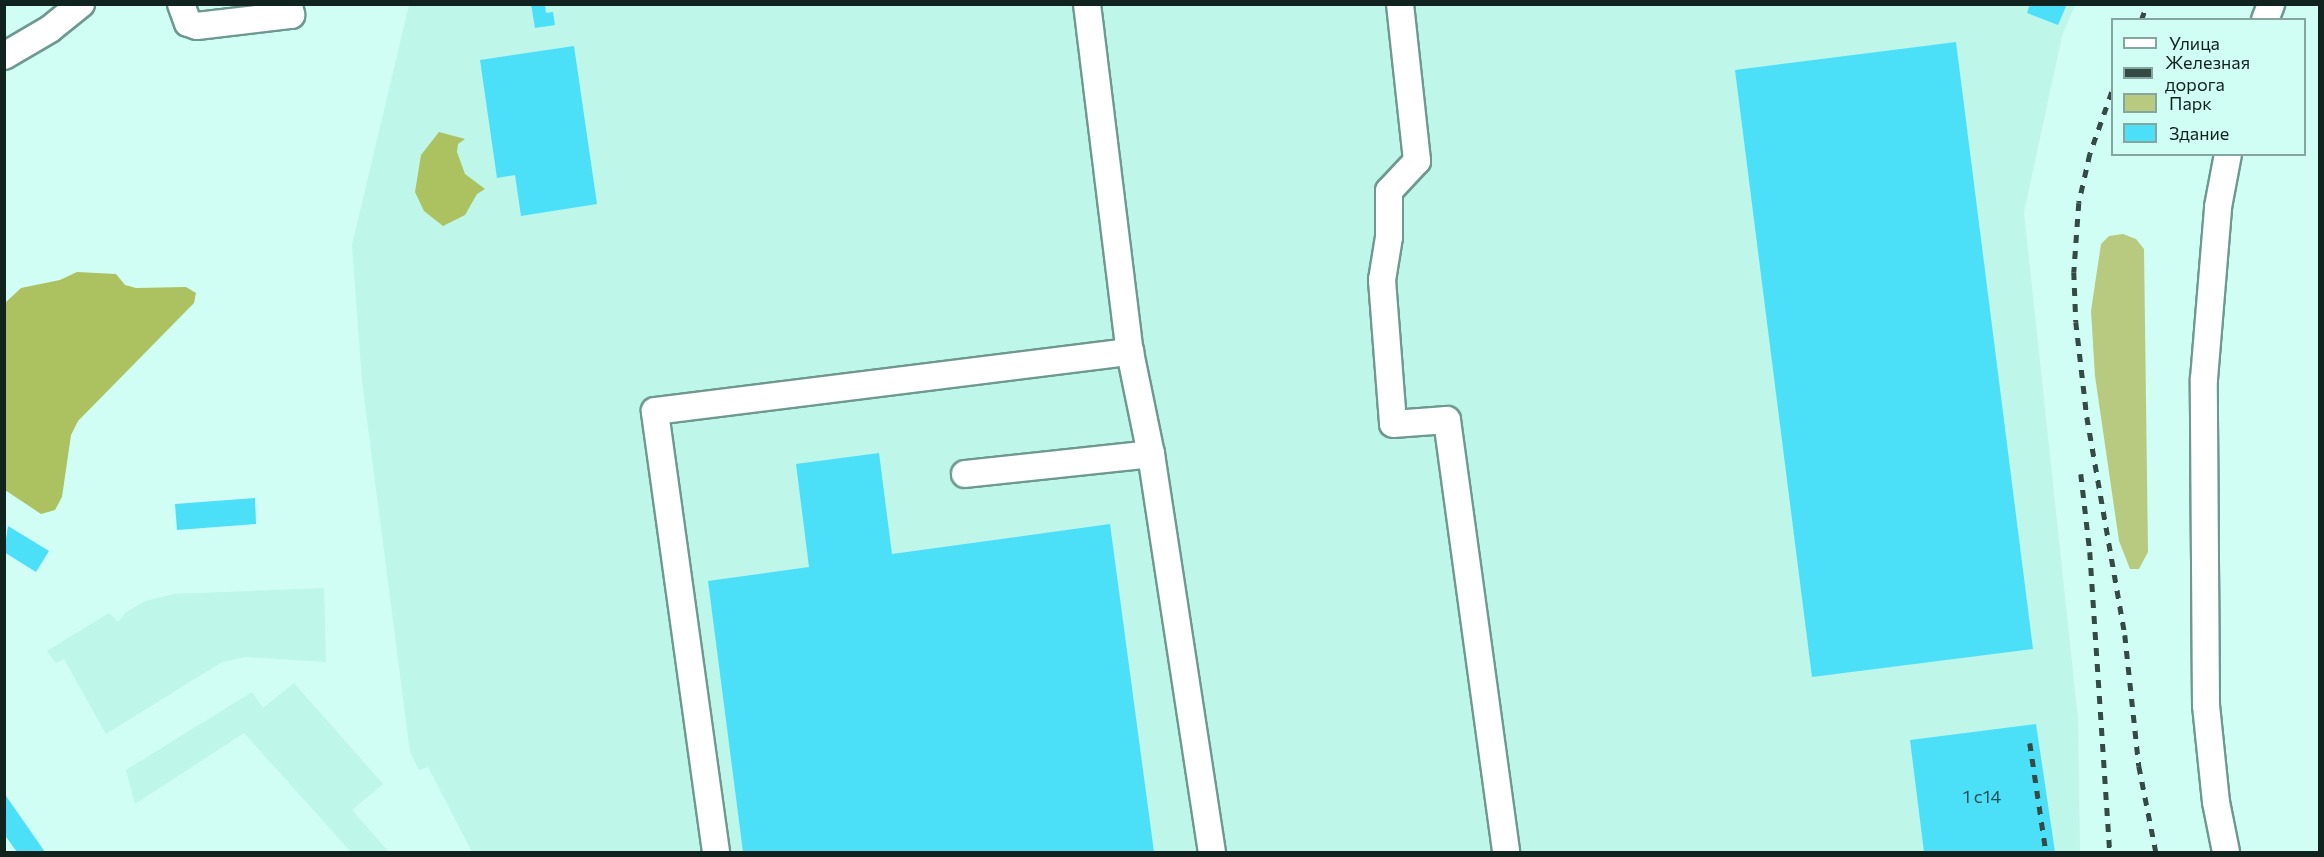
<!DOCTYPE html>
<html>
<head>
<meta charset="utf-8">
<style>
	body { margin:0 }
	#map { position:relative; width:2324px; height:857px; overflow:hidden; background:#d0fef4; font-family:Commissioner,sans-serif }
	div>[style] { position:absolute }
	.built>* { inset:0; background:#bef6e9 }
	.green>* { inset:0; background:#b8ca7f }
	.forest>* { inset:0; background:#acc15f }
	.building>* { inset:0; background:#4be0f7 }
	.roads { filter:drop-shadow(2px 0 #6e9990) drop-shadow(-2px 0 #6e9990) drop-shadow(0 2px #6e9990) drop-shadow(0 -2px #6e9990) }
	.minor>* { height:26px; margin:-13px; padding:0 13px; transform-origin:13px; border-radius:13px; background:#fff }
	.rail>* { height:4.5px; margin-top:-2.25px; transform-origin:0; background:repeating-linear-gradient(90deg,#334a45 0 8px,transparent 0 16px) }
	span { translate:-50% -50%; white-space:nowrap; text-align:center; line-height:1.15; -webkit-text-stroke:6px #d0fef4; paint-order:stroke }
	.number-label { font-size:18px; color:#205255 }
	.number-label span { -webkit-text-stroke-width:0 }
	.frame { position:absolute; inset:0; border:6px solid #11231f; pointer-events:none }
	.legend { position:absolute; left:2111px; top:18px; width:195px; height:138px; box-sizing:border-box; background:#d0fef4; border:2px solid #84a69f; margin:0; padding:8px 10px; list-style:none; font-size:18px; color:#11231f }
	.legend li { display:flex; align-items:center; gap:12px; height:30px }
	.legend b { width:30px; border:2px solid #84a69f }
</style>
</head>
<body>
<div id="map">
	<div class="built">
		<i style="clip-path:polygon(409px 5px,2075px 5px,2062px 36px,2024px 212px,2078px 719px,2080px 852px,472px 852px,428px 767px,419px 770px,410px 752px,362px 381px,352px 245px)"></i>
		<i style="clip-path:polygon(324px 588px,326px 662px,245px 657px,222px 662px,106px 734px,64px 659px,56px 663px,47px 651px,109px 613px,118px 622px,125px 613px,145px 601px,174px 594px)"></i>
		<i style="clip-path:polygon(294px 683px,383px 784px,352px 810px,389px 852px,351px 852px,244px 733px,135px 804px,126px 770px,252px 692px,263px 708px)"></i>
	</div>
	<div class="green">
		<i style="clip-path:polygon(2123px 234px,2136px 239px,2144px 249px,2148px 552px,2139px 569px,2130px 569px,2119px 541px,2095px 376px,2091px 311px,2101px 244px,2109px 236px)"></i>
	</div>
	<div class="forest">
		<i style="clip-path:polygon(439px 132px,465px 139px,458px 144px,457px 152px,465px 174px,485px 189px,477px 194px,465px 215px,443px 226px,424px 211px,415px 192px,421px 155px)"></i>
		<i style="clip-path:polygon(77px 272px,116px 274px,125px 285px,136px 288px,186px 287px,196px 293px,194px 303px,78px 421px,71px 435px,62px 497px,55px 510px,41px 514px,5px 490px,5px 303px,21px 288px,60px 280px)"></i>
	</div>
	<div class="building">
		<i style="clip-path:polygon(531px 4px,545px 4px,546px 13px,553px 12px,555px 25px,535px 28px)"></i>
		<i style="clip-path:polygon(2030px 4px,2067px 4px,2058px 25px,2027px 13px)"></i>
		<i style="clip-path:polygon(1956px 42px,2033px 649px,1812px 677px,1735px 70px)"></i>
		<i style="clip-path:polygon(574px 46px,597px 204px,521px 216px,515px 175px,497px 178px,480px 60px)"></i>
		<i style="clip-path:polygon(879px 453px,892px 554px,1110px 524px,1154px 852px,743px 852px,708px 581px,809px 567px,796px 464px)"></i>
		<i style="clip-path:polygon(255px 498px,256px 524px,177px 530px,175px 504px)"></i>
		<i style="clip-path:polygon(8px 526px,49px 551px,36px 572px,4px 552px)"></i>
		<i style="clip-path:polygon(2036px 724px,2055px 852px,1924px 852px,1910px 740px)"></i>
		<i style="clip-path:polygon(4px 793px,45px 852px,17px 852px,4px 834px)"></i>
	</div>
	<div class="roads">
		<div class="minor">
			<i style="left:181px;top:4px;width:20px;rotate:70deg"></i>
			<i style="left:188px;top:23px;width:9px;rotate:18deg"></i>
			<i style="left:197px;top:26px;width:95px;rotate:-6.7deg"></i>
			<i style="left:291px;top:15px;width:11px;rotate:-100deg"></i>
			<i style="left:1087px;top:4px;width:351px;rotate:83deg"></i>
			<i style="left:1130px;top:352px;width:104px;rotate:78.4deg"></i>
			<i style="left:1151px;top:454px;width:403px;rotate:81.3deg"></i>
			<i style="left:1400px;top:4px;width:158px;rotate:83.8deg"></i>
			<i style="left:1417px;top:161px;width:41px;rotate:133deg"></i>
			<i style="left:1389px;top:191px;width:46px;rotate:90deg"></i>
			<i style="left:1389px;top:237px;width:44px;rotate:99.2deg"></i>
			<i style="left:1382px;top:280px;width:144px;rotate:85.6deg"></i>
			<i style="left:1393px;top:424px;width:54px;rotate:-4.2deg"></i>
			<i style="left:1447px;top:420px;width:436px;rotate:82.2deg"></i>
			<i style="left:2265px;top:20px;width:17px;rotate:-69deg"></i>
			<i style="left:4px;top:56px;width:53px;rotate:-30.4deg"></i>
			<i style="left:50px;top:29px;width:40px;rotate:-39deg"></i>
			<i style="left:965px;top:474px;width:187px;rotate:-6.1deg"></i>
			<i style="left:716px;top:852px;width:445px;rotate:-97.9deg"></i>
			<i style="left:655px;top:411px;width:479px;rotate:-7.1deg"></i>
			<i style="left:2226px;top:852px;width:51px;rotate:-101.3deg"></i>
			<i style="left:2216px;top:802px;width:98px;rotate:-95.9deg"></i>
			<i style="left:2206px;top:705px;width:326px;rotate:-90.4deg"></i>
			<i style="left:2204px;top:379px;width:173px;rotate:-85.3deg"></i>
			<i style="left:2218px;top:207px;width:54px;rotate:-79.3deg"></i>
		</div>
	</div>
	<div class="rail">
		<i style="left:2141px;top:20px;width:17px;rotate:-69deg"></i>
		<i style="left:2112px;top:92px;width:66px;rotate:109.5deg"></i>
		<i style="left:2090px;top:154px;width:50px;rotate:102.7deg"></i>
		<i style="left:2079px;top:203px;width:69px;rotate:94.1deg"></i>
		<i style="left:2074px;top:272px;width:50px;rotate:87.7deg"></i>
		<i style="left:2076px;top:322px;width:96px;rotate:83.4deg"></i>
		<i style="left:2087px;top:417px;width:221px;rotate:80.1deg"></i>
		<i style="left:2125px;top:635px;width:132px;rotate:83.9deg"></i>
		<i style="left:2139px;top:766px;width:88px;rotate:78.8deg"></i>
		<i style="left:2081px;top:474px;width:79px;rotate:83.4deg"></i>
		<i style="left:2090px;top:552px;width:301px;rotate:86.2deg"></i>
		<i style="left:2030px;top:743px;width:110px;rotate:81.6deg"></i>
	</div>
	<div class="number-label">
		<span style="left:1982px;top:796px">1 с14</span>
	</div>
	<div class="frame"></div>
	<ul class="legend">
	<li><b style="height:8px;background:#fff"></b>Улица</li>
	<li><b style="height:8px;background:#334a45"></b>Железная дорога</li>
	<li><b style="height:16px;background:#b8ca7f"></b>Парк</li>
	<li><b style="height:16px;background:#4be0f7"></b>Здание</li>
	</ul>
</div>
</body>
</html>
